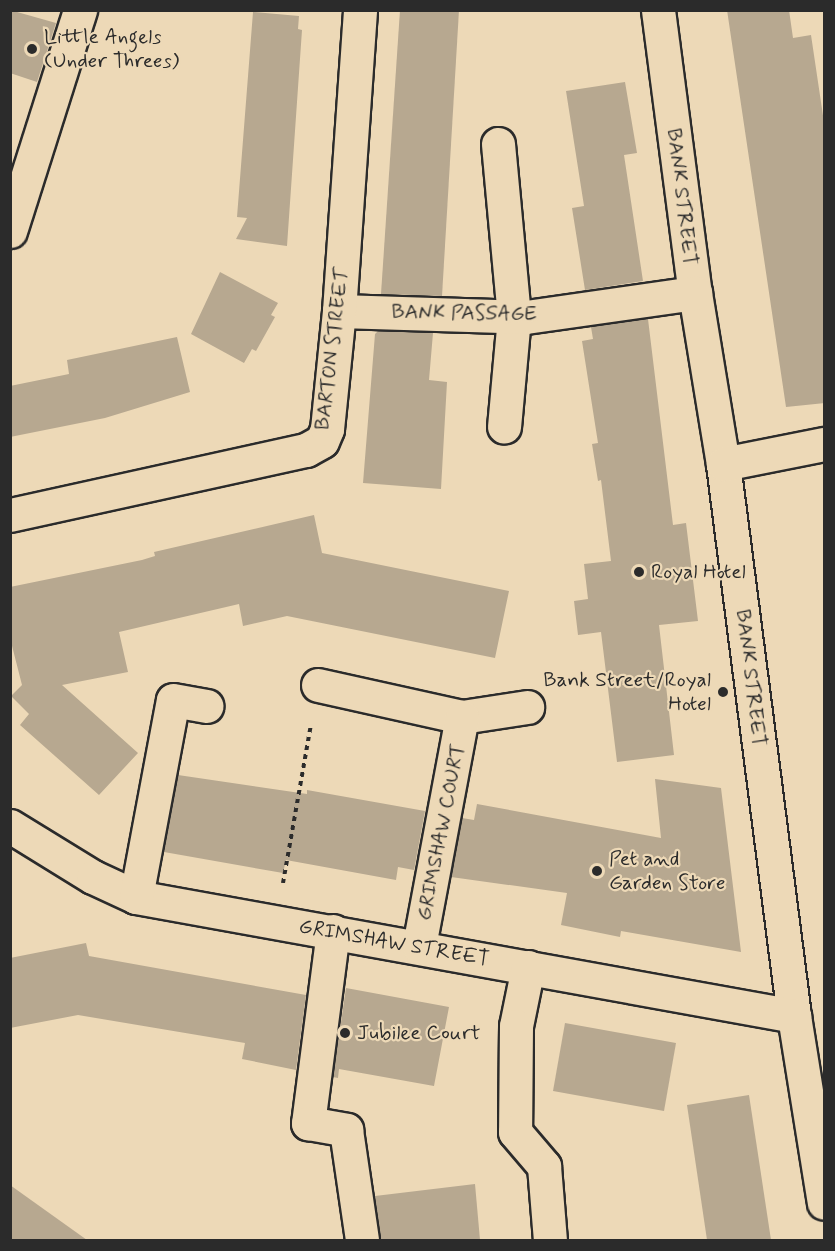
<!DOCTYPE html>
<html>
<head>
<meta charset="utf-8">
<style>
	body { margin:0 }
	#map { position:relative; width:835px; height:1251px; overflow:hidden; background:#edd9b7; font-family:Mynerve,sans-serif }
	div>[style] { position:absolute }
	.building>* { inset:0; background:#b7a890 }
	.path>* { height:4px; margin-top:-2px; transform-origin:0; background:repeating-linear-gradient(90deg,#2b2b2b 0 4.5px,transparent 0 9px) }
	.roads { filter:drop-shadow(2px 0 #2b2b2b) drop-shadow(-2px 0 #2b2b2b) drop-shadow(0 2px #2b2b2b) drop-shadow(0 -2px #2b2b2b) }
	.minor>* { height:33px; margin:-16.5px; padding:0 16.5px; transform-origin:16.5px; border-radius:16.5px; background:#edd9b7 }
	.dots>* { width:16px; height:16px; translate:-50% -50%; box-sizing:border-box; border:3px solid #edd9b7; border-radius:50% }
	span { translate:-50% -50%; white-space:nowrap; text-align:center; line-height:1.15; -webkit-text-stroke:4.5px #edd9b7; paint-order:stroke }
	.poi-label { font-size:21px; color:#2b2b2b }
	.left { translate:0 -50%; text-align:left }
	.right { translate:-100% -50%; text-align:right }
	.street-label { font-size:21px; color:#2b2b2b }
	.frame { position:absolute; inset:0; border:12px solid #2b2b2b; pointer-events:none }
</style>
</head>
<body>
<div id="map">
	<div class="building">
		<i style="clip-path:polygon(10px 10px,56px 23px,37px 82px,10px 73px)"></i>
		<i style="clip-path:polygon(400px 10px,459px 10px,442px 296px,381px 294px)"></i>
		<i style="clip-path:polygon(727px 10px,789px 10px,793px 38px,811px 35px,825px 129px,825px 403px,786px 407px)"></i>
		<i style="clip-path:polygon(253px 12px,299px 16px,298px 29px,302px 30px,287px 246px,236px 239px,247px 218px,237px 217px)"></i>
		<i style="clip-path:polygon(625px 82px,637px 153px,624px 155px,643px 281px,585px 290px,572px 208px,584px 206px,566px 91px)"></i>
		<i style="clip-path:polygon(220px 272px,278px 303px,271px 315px,275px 317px,256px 351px,252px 349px,244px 363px,191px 334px)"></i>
		<i style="clip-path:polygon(648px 319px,673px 525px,686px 523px,698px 621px,659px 625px,674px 755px,617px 762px,601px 632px,578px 635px,574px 601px,588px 599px,584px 564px,611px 561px,601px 480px,598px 481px,592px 444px,598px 443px,582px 341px,593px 339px,591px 327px)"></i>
		<i style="clip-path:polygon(378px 331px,433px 333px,429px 380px,447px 382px,441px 489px,363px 483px,375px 334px)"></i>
		<i style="clip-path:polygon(177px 337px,190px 392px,105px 418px,10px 437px,10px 386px,69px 374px,67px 360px)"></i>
		<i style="clip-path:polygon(314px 515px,322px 553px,509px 591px,495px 658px,287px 616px,243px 626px,239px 604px,119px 632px,128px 672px,62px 685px,138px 753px,99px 795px,20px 725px,29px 714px,11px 696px,22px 685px,10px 638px,10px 587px,142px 560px,155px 556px,154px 552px)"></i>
		<i style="clip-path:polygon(178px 775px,307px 794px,307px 790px,425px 811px,414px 870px,398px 867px,396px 880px,286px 860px,283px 873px,164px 852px)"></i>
		<i style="clip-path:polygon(655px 779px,721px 788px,741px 952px,621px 931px,620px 937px,561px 925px,567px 893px,451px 877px,462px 818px,474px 820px,477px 804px,661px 838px)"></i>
		<i style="clip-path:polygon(86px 943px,89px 956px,306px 995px,296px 1070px,242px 1059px,245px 1043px,78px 1015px,10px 1028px,10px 958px)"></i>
		<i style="clip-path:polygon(346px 988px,449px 1007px,434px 1086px,339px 1069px,338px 1078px,333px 1077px)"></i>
		<i style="clip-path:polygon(565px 1023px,676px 1043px,664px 1111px,553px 1091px)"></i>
		<i style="clip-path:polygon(749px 1095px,771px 1240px,707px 1240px,687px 1105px)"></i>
		<i style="clip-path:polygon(475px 1184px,480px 1240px,381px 1240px,375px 1196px)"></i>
		<i style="clip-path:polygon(10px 1185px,87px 1240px,10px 1240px)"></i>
	</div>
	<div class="path">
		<i style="left:283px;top:883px;width:160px;rotate:-80deg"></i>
	</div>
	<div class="roads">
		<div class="minor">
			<i style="left:658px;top:10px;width:285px;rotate:82.6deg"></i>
			<i style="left:695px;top:293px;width:173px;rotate:80.7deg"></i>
			<i style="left:723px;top:464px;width:557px;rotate:82.67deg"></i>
			<i style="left:794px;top:1016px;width:189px;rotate:80.9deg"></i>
			<i style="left:498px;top:144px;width:174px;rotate:84.7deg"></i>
			<i style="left:514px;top:317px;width:110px;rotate:95.2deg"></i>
			<i style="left:10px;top:231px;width:232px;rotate:-72.4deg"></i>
			<i style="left:339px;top:311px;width:187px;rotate:1.8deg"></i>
			<i style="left:526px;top:317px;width:171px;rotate:-8.1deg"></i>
			<i style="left:723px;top:464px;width:103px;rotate:-11.2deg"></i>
			<i style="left:10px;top:515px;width:303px;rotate:-12.4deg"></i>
			<i style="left:306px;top:450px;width:18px;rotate:-29deg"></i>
			<i style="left:322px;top:441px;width:13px;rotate:-67deg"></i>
			<i style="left:327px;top:429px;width:119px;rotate:-84.2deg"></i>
			<i style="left:339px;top:311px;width:302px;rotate:-86deg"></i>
			<i style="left:318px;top:685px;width:148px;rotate:12.5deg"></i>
			<i style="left:462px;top:717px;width:66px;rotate:-8.7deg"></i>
			<i style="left:10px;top:826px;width:97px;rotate:31.6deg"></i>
			<i style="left:93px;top:877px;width:47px;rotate:24.9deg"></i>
			<i style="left:136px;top:897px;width:669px;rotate:10.25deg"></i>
			<i style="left:136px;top:897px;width:200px;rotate:-79.4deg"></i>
			<i style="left:173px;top:700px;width:34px;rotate:10deg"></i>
			<i style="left:333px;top:931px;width:194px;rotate:97.4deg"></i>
			<i style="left:308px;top:1123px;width:39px;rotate:10deg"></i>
			<i style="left:346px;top:1130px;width:111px;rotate:81.7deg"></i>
			<i style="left:419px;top:946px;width:233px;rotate:-79.4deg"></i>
			<i style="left:528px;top:967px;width:60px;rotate:101.5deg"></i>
			<i style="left:516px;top:1026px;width:106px;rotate:90.5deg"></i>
			<i style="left:515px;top:1132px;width:45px;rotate:49.5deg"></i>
			<i style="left:544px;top:1166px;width:74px;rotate:85.4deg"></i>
		</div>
	</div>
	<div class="dots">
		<i style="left:32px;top:49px;background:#2b2b2b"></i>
		<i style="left:639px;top:572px;background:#2b2b2b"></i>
		<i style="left:723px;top:692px;background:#2b2b2b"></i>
		<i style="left:597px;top:871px;background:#2b2b2b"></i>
		<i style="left:345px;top:1033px;background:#2b2b2b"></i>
	</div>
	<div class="poi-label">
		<span class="left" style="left:44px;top:49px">Little Angels<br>(Under Threes)</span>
		<span class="left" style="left:651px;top:572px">Royal Hotel</span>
		<span class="right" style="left:711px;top:692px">Bank Street/Royal<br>Hotel</span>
		<span class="left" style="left:609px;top:871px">Pet and<br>Garden Store</span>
		<span class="left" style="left:357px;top:1033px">Jubilee Court</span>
	</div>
	<div class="street-label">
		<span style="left:682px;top:197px;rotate:83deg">BANK STREET</span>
		<span style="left:464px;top:313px;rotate:1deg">BANK PASSAGE</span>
		<span style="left:332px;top:349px;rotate:-83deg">BARTON STREET</span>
		<span style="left:751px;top:678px;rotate:83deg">BANK STREET</span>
		<span style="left:441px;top:832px;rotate:-79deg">GRIMSHAW COURT</span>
		<span style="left:394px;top:943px;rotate:10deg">GRIMSHAW STREET</span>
	</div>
	<div class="frame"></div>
</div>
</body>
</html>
